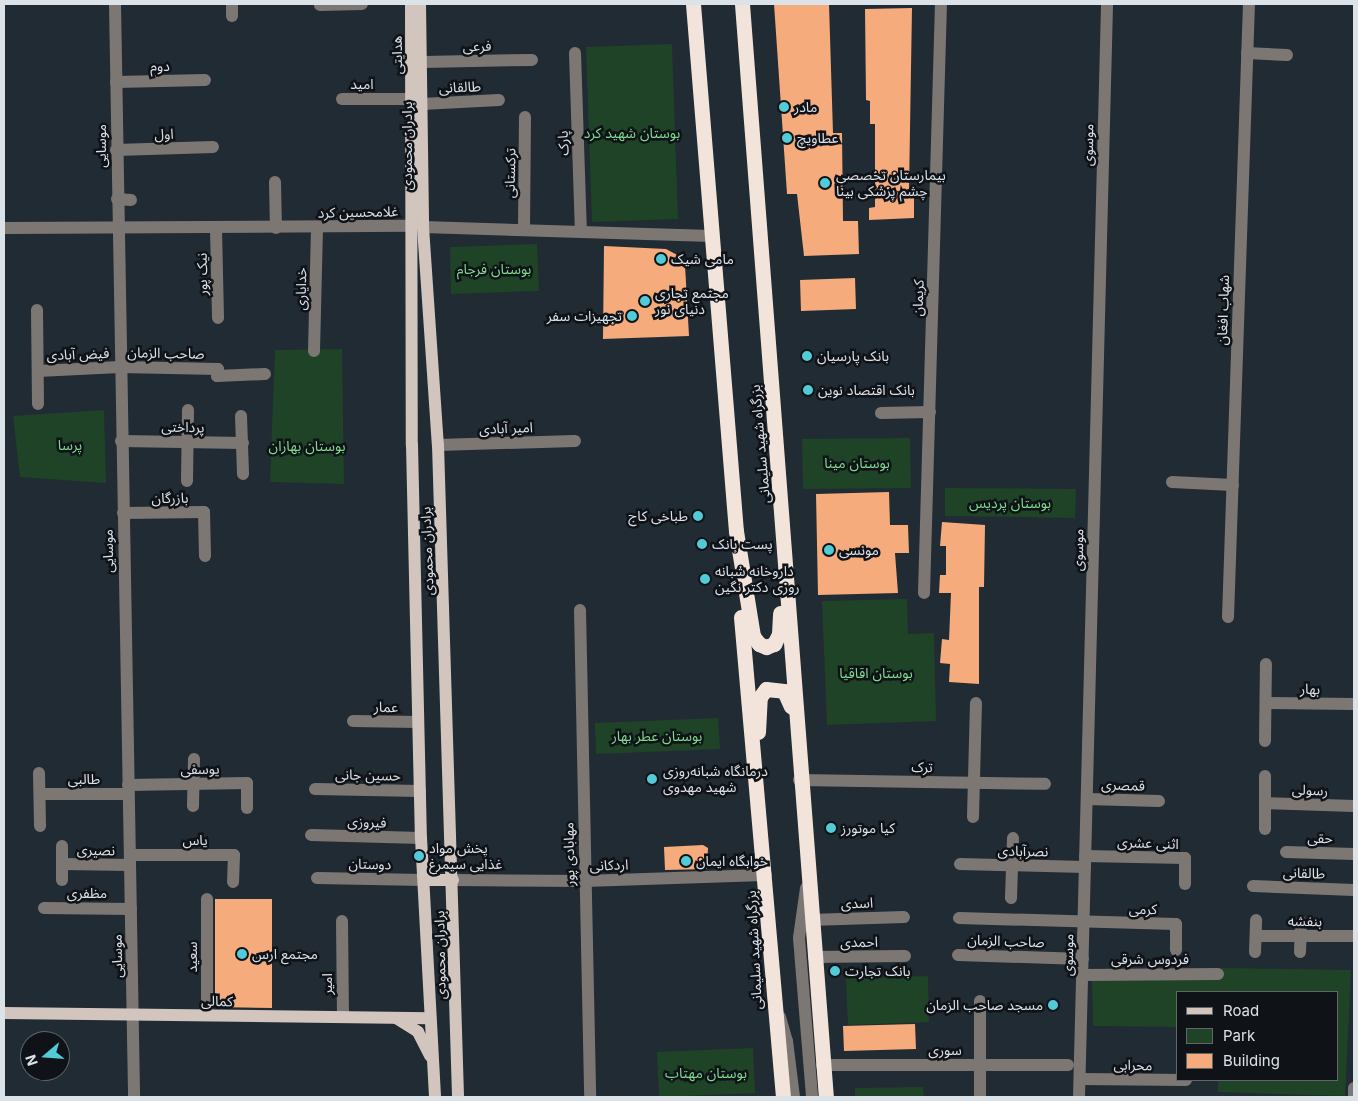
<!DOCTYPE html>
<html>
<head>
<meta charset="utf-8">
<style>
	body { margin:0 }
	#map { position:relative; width:1358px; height:1101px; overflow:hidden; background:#212b33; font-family:Inter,"Noto Sans Arabic",sans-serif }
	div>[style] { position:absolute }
	.green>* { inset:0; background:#1e4326 }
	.building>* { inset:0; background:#f5ab7c }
	.minor>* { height:12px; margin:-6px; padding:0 6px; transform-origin:6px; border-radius:6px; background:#7d7774 }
	.major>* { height:12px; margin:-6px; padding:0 6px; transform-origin:6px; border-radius:6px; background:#d2c5be }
	.highway>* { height:15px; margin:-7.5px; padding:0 7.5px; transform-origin:7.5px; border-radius:7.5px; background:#f3e4db }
	.dots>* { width:14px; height:14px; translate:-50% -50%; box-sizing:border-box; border:2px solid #0f1317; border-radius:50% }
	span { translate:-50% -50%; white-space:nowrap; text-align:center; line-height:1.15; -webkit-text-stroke:5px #0f1317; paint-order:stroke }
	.street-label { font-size:14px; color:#dbe2e8 }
	.poi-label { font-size:14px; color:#dbe2e8 }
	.left { translate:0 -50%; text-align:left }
	.right { translate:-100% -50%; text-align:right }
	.park-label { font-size:14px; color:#7edb90 }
	.frame { position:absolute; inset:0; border:5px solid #dbe2e8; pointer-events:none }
	.legend { position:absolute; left:1176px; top:991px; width:162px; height:90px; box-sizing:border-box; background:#0f1317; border:1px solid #61666b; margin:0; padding:6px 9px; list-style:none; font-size:15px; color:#dbe2e8 }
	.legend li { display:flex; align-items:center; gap:10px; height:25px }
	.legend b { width:25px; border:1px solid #61666b }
	.north { position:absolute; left:20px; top:1031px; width:50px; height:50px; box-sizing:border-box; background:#0f1317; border:1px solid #61666b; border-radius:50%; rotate:252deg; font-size:14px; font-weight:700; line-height:20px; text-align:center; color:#dbe2e8 }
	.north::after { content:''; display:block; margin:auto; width:18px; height:22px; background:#52cbd8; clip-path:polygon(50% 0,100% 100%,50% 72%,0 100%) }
</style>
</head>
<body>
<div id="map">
	<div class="green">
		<i style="clip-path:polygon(672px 44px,678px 219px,592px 222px,586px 47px)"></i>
		<i style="clip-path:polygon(537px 244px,539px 291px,451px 294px,450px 247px)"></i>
		<i style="clip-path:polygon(342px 349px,344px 484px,270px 482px,275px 350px)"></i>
		<i style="clip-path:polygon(104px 410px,106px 483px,20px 477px,13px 416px)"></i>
		<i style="clip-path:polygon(910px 438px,911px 488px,803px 489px,802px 439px)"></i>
		<i style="clip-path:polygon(945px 488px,1076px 489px,1075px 518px,945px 516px)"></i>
		<i style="clip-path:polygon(907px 599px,908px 634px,934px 633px,936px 721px,827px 725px,822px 601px)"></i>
		<i style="clip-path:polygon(718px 718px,720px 749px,596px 754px,595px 723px)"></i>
		<i style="clip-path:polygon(1220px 968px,1351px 970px,1345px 1096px,1218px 1092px,1218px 1080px,1337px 1080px,1337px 992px,1177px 992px,1177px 1027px,1093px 1026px,1092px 979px,1219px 977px)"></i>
		<i style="clip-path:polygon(928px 976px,929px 1022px,848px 1025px,846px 978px)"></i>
		<i style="clip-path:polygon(753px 1048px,755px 1093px,659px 1097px,657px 1052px)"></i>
		<i style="clip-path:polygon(923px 1087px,924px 1097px,855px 1097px,855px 1088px)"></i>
	</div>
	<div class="building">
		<i style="clip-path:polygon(774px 4px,829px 4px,833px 133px,842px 133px,843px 221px,858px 221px,859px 254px,804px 256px,797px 194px,787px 194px)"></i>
		<i style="clip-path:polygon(912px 8px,909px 190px,914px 190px,914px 218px,869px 220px,869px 208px,875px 207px,875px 124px,870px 124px,870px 101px,866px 100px,865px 9px)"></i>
		<i style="clip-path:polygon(604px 246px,666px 249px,681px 257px,685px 265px,689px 336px,603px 339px)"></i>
		<i style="clip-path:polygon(855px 278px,856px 309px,801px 311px,800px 280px)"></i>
		<i style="clip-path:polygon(889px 492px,890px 525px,908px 525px,909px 553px,895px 553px,898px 593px,818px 595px,816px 494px)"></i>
		<i style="clip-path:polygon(942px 522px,985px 525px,984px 587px,979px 587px,979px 684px,949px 682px,950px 664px,940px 663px,942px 639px,949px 640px,951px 593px,939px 593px,940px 575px,946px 575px,946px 546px,940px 546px)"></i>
		<i style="clip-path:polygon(703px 845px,708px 848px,707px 869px,665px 870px,664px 847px)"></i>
		<i style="clip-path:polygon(215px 899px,272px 899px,272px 1008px,215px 1007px)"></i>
		<i style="clip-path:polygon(915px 1024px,916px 1049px,844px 1051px,843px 1026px)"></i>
	</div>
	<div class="minor">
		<i style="left:115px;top:4px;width:1093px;rotate:89deg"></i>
		<i style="left:232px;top:4px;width:12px;rotate:90deg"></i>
		<i style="left:320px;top:5px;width:42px;rotate:-1.4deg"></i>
		<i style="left:575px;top:53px;width:178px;rotate:88.1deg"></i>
		<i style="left:1247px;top:53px;width:40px;rotate:2.9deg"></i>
		<i style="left:423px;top:62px;width:109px;rotate:-1.1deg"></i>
		<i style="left:116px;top:82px;width:89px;rotate:-1.3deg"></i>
		<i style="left:342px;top:99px;width:71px"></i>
		<i style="left:422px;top:104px;width:77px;rotate:-3deg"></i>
		<i style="left:116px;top:150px;width:97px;rotate:-1.8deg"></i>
		<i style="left:275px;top:182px;width:46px;rotate:88.8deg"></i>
		<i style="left:117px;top:199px;width:14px;rotate:4deg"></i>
		<i style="left:423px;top:227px;width:289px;rotate:1.8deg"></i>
		<i style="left:4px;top:228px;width:407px;rotate:-0.3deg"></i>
		<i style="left:216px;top:229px;width:89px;rotate:88.7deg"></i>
		<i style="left:524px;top:229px;width:112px;rotate:-89.5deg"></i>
		<i style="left:37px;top:310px;width:94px;rotate:89.4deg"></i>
		<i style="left:314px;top:351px;width:124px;rotate:-88.6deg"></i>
		<i style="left:38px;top:371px;width:82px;rotate:-2.8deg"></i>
		<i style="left:120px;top:367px;width:98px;rotate:1.2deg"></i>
		<i style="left:218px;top:369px;width:7px;rotate:98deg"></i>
		<i style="left:217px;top:376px;width:48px;rotate:-2.4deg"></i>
		<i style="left:881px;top:413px;width:49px;rotate:-1.2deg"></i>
		<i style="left:241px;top:416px;width:58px;rotate:88deg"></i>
		<i style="left:121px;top:441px;width:122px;rotate:0.9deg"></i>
		<i style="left:438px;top:445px;width:137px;rotate:-1.7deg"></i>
		<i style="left:187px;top:481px;width:71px;rotate:-89.2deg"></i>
		<i style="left:1172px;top:482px;width:61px;rotate:2.8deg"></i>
		<i style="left:123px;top:513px;width:81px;rotate:-0.7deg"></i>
		<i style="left:204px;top:512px;width:44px;rotate:88.7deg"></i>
		<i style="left:924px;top:593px;width:589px;rotate:-88.35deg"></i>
		<i style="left:580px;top:610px;width:487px;rotate:88.8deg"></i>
		<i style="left:1228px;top:617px;width:613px;rotate:-88.04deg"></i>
		<i style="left:1266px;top:703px;width:88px;rotate:0.7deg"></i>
		<i style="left:353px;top:721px;width:65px;rotate:0.9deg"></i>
		<i style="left:1265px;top:741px;width:77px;rotate:-89.3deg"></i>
		<i style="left:39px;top:773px;width:53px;rotate:88.9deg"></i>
		<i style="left:1265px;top:776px;width:53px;rotate:90deg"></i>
		<i style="left:799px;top:780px;width:246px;rotate:0.9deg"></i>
		<i style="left:128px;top:785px;width:119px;rotate:-1deg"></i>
		<i style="left:247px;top:783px;width:25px;rotate:90deg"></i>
		<i style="left:315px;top:789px;width:105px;rotate:1.1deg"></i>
		<i style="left:40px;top:794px;width:88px"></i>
		<i style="left:1087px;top:799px;width:72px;rotate:1.6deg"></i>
		<i style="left:1265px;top:803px;width:89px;rotate:1.9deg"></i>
		<i style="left:193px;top:806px;width:47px;rotate:-88.8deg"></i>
		<i style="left:973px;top:817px;width:114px;rotate:-88.5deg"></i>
		<i style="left:311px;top:835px;width:110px;rotate:1.6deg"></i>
		<i style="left:1286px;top:852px;width:68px;rotate:1.7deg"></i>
		<i style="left:130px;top:855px;width:104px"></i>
		<i style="left:234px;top:855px;width:27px;rotate:92deg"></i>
		<i style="left:1085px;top:856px;width:100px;rotate:1.1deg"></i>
		<i style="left:1185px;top:858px;width:26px;rotate:90deg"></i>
		<i style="left:62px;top:864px;width:68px;rotate:0.8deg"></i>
		<i style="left:960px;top:864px;width:125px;rotate:1.4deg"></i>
		<i style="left:317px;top:878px;width:107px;rotate:1.1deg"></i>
		<i style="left:62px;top:880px;width:34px;rotate:-90deg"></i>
		<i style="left:453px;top:880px;width:132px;rotate:0.4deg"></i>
		<i style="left:585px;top:881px;width:181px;rotate:-1.9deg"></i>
		<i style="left:1253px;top:886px;width:101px;rotate:2.3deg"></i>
		<i style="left:806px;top:888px;width:50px;rotate:98deg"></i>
		<i style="left:799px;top:938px;width:160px;rotate:85.3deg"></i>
		<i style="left:1011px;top:898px;width:60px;rotate:-88.1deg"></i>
		<i style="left:207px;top:899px;width:116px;rotate:90deg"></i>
		<i style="left:44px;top:908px;width:87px;rotate:0.7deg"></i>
		<i style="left:959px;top:918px;width:217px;rotate:1.6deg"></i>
		<i style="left:1176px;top:924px;width:26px;rotate:90deg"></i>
		<i style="left:810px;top:920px;width:94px;rotate:-1.8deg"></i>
		<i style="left:342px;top:921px;width:96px;rotate:89.4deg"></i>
		<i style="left:1256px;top:936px;width:98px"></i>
		<i style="left:1255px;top:952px;width:32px;rotate:-88deg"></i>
		<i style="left:1300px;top:952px;width:30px;rotate:-88deg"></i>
		<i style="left:958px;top:955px;width:125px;rotate:1.8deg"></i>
		<i style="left:814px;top:957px;width:91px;rotate:-0.6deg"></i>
		<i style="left:1082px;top:975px;width:136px;rotate:-0.4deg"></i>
		<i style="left:980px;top:1001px;width:96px;rotate:90deg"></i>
		<i style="left:780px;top:1017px;width:25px;rotate:74deg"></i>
		<i style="left:787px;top:1041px;width:56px;rotate:82.9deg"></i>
		<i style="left:822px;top:1065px;width:246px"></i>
		<i style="left:1080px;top:1079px;width:106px;rotate:0.5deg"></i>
		<i style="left:1079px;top:1097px;width:1093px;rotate:-88.53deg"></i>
		<i style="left:1354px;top:1097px;width:9px;rotate:-90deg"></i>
	</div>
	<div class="major">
		<i style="left:411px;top:4px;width:441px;rotate:89.9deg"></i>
		<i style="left:412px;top:445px;width:393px;rotate:88.7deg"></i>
		<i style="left:421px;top:838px;width:259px;rotate:86.9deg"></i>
		<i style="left:420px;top:4px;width:223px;rotate:89.2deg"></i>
		<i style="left:423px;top:227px;width:219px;rotate:86.1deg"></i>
		<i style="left:438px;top:445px;width:652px;rotate:88.24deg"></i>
		<i style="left:424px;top:880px;width:29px"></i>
		<i style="left:4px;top:1013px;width:426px;rotate:0.7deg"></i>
		<i style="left:396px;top:1018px;width:26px;rotate:32deg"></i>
		<i style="left:418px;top:1032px;width:27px;rotate:63deg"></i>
	</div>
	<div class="highway">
		<i style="left:693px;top:4px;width:529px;rotate:85.34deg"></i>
		<i style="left:736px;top:531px;width:106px;rotate:80.8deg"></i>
		<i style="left:753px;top:636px;width:10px;rotate:53deg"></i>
		<i style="left:759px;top:644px;width:8px;rotate:23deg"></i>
		<i style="left:766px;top:647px;width:9px;rotate:-21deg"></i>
		<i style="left:774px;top:644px;width:11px;rotate:-63deg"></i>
		<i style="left:779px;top:634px;width:21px;rotate:-87deg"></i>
		<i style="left:742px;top:4px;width:1096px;rotate:85.61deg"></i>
		<i style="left:741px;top:617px;width:482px;rotate:85deg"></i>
		<i style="left:758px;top:732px;width:35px;rotate:-87deg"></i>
		<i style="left:760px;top:697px;width:10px;rotate:-53deg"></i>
		<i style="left:766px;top:689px;width:18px;rotate:6deg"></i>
		<i style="left:784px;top:691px;width:17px;rotate:66deg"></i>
	</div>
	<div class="dots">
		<i style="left:784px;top:107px;background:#52cbd8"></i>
		<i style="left:787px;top:138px;background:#52cbd8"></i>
		<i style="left:825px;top:183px;background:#52cbd8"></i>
		<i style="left:661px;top:259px;background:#52cbd8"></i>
		<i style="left:645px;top:301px;background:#52cbd8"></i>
		<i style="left:632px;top:316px;background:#52cbd8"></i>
		<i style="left:807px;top:356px;background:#52cbd8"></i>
		<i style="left:808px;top:390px;background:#52cbd8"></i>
		<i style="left:698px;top:516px;background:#52cbd8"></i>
		<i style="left:702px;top:544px;background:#52cbd8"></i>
		<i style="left:829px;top:550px;background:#52cbd8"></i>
		<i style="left:705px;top:579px;background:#52cbd8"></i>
		<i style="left:652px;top:779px;background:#52cbd8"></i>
		<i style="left:831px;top:828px;background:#52cbd8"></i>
		<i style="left:419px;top:856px;background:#52cbd8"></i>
		<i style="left:686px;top:861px;background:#52cbd8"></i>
		<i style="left:242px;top:954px;background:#52cbd8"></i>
		<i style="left:835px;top:971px;background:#52cbd8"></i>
		<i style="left:1053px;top:1005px;background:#52cbd8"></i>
	</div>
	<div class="street-label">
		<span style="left:477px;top:46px;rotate:-1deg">فرعی</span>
		<span style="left:397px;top:55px;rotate:-91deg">هدایتی</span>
		<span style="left:160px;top:66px;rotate:-1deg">دوم</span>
		<span style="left:362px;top:84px">امید</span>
		<span style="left:460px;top:87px;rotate:-2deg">طالقانی</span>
		<span style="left:164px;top:134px;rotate:-2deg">اول</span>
		<span style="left:563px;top:143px;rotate:-92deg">پارک</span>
		<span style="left:1088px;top:145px;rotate:-89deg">موسوی</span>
		<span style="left:101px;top:146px;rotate:-90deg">موسایی</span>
		<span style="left:407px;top:146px;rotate:-90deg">برادران محمودی</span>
		<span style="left:510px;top:173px;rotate:-89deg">ترکستانی</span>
		<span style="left:358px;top:212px;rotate:-1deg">غلامحسین کرد</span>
		<span style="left:202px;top:274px;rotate:-91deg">نیک پور</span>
		<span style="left:301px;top:289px;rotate:-89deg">خدایاری</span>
		<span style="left:918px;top:298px;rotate:-88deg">کریمان</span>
		<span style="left:1223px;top:310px;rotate:-88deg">شهاب افغان</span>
		<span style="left:166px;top:353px;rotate:1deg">صاحب الزمان</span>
		<span style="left:78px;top:354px;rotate:-2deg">فیض آبادی</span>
		<span style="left:183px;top:427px;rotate:1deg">پرداختی</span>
		<span style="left:506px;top:428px;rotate:-2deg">امیر آبادی</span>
		<span style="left:760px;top:444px;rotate:-95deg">بزرگراه شهید سلیمانی</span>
		<span style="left:170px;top:498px;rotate:-1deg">بازرگان</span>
		<span style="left:1078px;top:550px;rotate:-89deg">موسوی</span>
		<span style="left:108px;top:551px;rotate:-91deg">موسایی</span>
		<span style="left:427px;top:551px;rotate:-92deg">برادران محمودی</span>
		<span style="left:1310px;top:689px;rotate:1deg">بهار</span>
		<span style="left:386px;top:707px;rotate:1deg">عمار</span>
		<span style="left:922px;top:767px;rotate:1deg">ترک</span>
		<span style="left:200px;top:769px;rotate:-1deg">یوسفی</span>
		<span style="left:368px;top:775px;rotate:1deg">حسین جانی</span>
		<span style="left:84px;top:779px">طالبی</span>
		<span style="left:1123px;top:785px;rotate:2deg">قمصری</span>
		<span style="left:1310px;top:790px;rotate:2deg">رسولی</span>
		<span style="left:367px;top:822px;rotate:2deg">فیروزی</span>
		<span style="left:1320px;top:838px;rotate:1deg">حقی</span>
		<span style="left:195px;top:840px">یاس</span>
		<span style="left:1148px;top:843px;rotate:2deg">اثنی عشری</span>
		<span style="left:96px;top:850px;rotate:1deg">نصیری</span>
		<span style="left:1023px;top:851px;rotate:1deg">نصرآبادی</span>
		<span style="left:569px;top:854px;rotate:-91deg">مهابادی پور</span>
		<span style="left:370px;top:864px;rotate:1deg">دوستان</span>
		<span style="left:609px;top:865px;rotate:-2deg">اردکانی</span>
		<span style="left:1304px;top:873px;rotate:2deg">طالقانی</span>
		<span style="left:87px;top:893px">مظفری</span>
		<span style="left:857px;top:903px;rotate:-2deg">اسدی</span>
		<span style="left:1143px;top:909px;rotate:1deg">کرمی</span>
		<span style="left:1305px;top:921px;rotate:1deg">بنفشه</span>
		<span style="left:1006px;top:941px;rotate:2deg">صاحب الزمان</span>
		<span style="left:859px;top:942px;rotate:-1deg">احمدی</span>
		<span style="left:754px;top:950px;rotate:-93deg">بزرگراه شهید سلیمانی</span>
		<span style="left:440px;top:955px;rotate:-91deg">برادران محمودی</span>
		<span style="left:1068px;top:955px;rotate:-89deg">موسوی</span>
		<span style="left:117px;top:956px;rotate:-91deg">موسایی</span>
		<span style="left:192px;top:957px;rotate:-90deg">سعید</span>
		<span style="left:1150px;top:959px">فردوس شرقی</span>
		<span style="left:327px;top:984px;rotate:-90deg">امیر</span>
		<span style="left:217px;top:1001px;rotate:1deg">کمالی</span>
		<span style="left:945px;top:1050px">سوری</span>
		<span style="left:1133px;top:1065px;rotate:1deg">محرابی</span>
	</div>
	<div class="poi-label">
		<span class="left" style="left:794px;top:107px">مادر</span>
		<span class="left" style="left:797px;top:138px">عطاویچ</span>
		<span class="left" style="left:836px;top:183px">بیمارستان تخصصی<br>چشم پزشکی بینا</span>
		<span class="left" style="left:671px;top:259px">مامی شیک</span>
		<span class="left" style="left:655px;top:301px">مجتمع تجاری<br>دنیای نور</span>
		<span class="right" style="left:622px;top:316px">تجهیزات سفر</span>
		<span class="left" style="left:817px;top:356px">بانک پارسیان</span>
		<span class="left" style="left:818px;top:390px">بانک اقتصاد نوین</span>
		<span class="right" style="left:688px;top:516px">طباخی کاج</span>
		<span class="left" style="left:712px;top:544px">پست بانک</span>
		<span class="left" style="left:839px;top:550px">مونسی</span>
		<span class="left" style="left:715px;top:579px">داروخانه شبانه<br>روزی دکتر نگین</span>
		<span class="left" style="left:663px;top:779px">درمانگاه شبانه‌روزی<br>شهید مهدوی</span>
		<span class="left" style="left:841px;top:828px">کیا موتورز</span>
		<span class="left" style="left:429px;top:856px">پخش مواد<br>غذایی سیمرغ</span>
		<span class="left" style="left:696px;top:861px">خوابگاه ایمان</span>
		<span class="left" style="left:252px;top:954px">مجتمع ارس</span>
		<span class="left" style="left:845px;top:971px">بانک تجارت</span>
		<span class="right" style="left:1043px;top:1005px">مسجد صاحب الزمان</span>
	</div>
	<div class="park-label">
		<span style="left:632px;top:133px">بوستان شهید کرد</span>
		<span style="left:494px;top:269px">بوستان فرجام</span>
		<span style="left:70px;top:445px">پرسا</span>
		<span style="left:307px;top:446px">بوستان بهاران</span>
		<span style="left:857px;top:463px">بوستان مینا</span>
		<span style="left:1010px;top:503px">بوستان پردیس</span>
		<span style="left:876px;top:673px">بوستان اقاقیا</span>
		<span style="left:657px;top:736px">بوستان عطر بهار</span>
		<span style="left:706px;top:1073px">بوستان مهتاب</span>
	</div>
	<div class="frame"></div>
	<ul class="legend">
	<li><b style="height:6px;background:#d2c5be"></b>Road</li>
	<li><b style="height:14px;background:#1e4326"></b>Park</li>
	<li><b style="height:14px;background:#f5ab7c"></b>Building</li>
	</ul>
	<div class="north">N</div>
</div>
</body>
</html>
